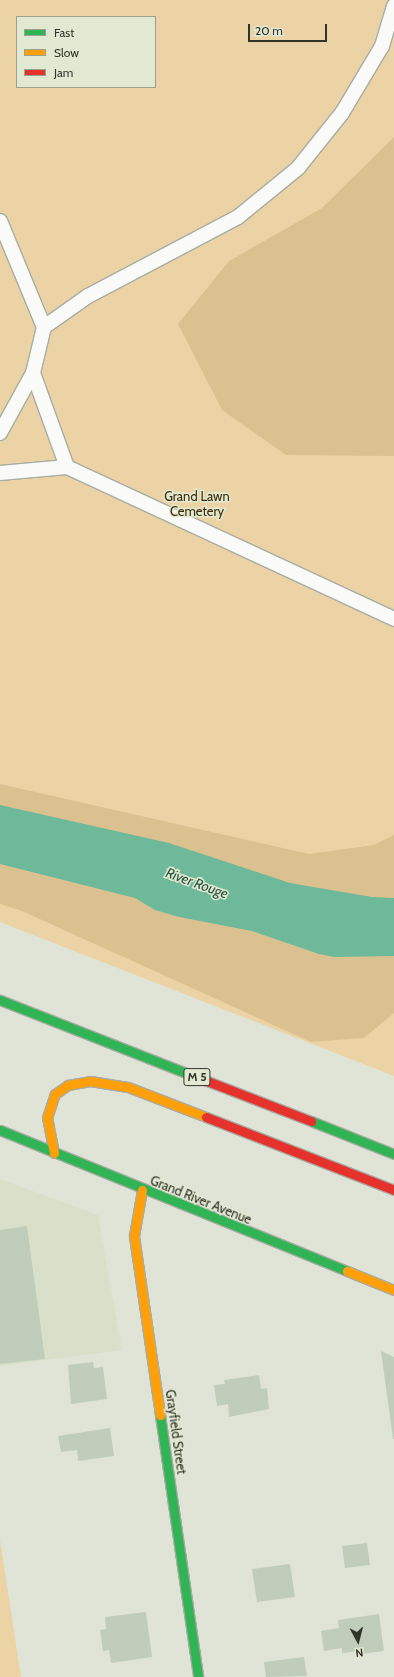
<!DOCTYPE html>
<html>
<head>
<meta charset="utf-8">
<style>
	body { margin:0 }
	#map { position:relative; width:394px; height:1677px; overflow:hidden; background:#e0e4d7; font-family:Cabin,sans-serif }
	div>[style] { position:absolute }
	.built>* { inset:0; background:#d9e0ca }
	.green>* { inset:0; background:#ebd3a6 }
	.forest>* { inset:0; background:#dcc190 }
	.water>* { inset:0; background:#6db99a }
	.building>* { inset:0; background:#c0cdbb }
	.roads { filter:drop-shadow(1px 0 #a8aca2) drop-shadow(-1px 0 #a8aca2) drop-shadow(0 1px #a8aca2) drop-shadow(0 -1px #a8aca2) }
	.lane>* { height:14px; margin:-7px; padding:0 7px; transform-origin:7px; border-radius:7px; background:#fafbf9 }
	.fast>* { height:9px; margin:-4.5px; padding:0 4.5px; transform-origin:4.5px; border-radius:4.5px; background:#30b455 }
	.slow>* { height:9px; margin:-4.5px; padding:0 4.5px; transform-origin:4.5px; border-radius:4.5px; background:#ff9f0a }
	.jam>* { height:9px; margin:-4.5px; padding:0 4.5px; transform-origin:4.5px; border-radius:4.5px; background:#e5322d }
	span { translate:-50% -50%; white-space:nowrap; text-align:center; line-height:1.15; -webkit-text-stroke:3px #e2e9d2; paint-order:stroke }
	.shield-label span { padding:1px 3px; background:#e2e9d2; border:1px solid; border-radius:3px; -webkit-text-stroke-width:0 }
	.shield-label { font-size:12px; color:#31342b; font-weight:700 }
	.park-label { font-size:13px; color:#402b07 }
	.street-label { font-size:13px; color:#31342b }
	.water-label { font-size:14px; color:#24503e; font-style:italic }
	.legend { position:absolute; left:16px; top:16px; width:140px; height:72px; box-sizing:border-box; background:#e2e9d2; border:1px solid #9ba18f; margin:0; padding:5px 7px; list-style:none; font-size:12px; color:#31342b }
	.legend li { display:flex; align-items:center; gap:8px; height:20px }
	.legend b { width:20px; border:1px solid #9ba18f }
	.north { position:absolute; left:338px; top:1621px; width:40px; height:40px; -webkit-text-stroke:3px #e2e9d2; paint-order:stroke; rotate:173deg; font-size:11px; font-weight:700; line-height:16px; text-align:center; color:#31342b }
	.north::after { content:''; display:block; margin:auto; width:14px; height:18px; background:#31342b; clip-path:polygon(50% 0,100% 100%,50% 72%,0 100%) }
	.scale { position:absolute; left:248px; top:24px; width:79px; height:18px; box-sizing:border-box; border:2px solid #31342b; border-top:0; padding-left:5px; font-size:12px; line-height:14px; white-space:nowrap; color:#31342b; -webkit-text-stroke:3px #e2e9d2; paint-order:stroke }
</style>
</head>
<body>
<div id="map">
	<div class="built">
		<i style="clip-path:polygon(0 1179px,98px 1215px,122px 1350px,0 1366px)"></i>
	</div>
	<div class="green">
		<i style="clip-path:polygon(evenodd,0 0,394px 0,394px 1076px,0 922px,0 0,17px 17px,155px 17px,155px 87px,17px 87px,17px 17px)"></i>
		<i style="clip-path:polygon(0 1540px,21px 1677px,0 1677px)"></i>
	</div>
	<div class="forest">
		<i style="clip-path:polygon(394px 137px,394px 456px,286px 455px,222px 410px,178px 324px,229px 261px,322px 208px)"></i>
		<i style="clip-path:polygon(0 784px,309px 854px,374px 845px,394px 835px,394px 1013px,364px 1038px,311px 1042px,22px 911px,0 904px)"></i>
	</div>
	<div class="water">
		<i style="clip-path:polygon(0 805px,169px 843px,290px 883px,372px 897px,394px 898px,394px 956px,334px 957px,319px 954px,252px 931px,179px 917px,155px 910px,135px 898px,0 864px)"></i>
	</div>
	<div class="building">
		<i style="clip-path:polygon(27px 1226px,45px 1359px,0 1364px,0 1230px)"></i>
		<i style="clip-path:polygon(381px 1351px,394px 1357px,394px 1439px,393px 1439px)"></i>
		<i style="clip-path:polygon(93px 1362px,94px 1368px,103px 1367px,107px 1399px,71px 1404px,68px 1365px)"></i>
		<i style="clip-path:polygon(259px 1375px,261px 1389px,267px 1388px,269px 1409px,229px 1417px,228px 1404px,217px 1406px,214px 1385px,225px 1384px,224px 1380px)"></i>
		<i style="clip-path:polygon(110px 1428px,114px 1456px,78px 1461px,77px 1450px,61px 1452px,58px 1436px)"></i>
		<i style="clip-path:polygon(367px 1543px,370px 1565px,345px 1568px,342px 1546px)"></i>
		<i style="clip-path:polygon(290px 1564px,295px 1597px,257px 1602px,252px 1569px)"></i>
		<i style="clip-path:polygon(146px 1612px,152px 1657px,111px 1663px,109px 1650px,103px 1651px,100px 1630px,106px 1629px,105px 1617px)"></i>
		<i style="clip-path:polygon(379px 1614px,384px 1651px,359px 1654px,359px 1651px,342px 1653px,342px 1648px,324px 1651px,321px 1631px,339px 1628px,338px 1620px)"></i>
		<i style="clip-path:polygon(304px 1657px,307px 1676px,266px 1677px,264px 1662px)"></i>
	</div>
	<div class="roads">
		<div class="lane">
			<i style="left:394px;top:6px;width:42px;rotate:106.7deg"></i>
			<i style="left:382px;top:46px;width:78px;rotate:120.8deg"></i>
			<i style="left:342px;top:113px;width:70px;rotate:128.7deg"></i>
			<i style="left:298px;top:168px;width:77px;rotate:140.8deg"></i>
			<i style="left:238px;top:217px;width:170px;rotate:152.2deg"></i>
			<i style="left:88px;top:296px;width:54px;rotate:144.8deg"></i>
			<i style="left:44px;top:327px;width:47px;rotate:103.4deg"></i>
			<i style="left:33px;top:373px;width:100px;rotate:70.1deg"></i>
			<i style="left:67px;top:467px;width:361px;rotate:24.9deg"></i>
			<i style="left:0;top:221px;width:115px;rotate:67.5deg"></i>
			<i style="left:0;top:433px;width:68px;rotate:-61.2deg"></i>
			<i style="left:0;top:473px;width:67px;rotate:-5.1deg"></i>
		</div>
		<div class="fast">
			<i style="left:0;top:1000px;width:203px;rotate:21.4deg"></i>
			<i style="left:311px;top:1121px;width:89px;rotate:21.7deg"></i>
			<i style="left:0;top:1130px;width:375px;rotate:22.1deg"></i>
			<i style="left:160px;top:1415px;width:265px;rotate:81.7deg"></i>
		</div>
		<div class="slow">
			<i style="left:54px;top:1153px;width:36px;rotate:-101deg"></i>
			<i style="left:47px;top:1118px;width:25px;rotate:-72deg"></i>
			<i style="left:55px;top:1094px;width:16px;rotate:-35deg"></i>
			<i style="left:68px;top:1085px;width:22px;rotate:-10deg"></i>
			<i style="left:90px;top:1081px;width:38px;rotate:9deg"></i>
			<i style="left:128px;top:1087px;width:84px;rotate:21deg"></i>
			<i style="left:142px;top:1190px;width:47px;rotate:99.9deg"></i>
			<i style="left:134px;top:1236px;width:181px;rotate:81.7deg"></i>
			<i style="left:347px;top:1271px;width:51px;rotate:22deg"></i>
		</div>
		<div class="jam">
			<i style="left:189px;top:1074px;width:131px;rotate:21.1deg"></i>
			<i style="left:206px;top:1117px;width:202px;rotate:21.2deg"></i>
		</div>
	</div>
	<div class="shield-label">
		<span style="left:197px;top:1077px">M 5</span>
	</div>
	<div class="park-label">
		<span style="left:197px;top:504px">Grand Lawn<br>Cemetery</span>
	</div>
	<div class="street-label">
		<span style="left:201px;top:1200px;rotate:22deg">Grand River Avenue</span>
		<span style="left:176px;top:1432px;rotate:82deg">Grayfield Street</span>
	</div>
	<div class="water-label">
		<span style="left:197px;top:883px;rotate:20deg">River Rouge</span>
	</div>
	<ul class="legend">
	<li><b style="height:5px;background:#30b455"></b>Fast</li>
	<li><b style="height:5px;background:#ff9f0a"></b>Slow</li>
	<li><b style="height:5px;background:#e5322d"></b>Jam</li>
	</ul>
	<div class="north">N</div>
	<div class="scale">20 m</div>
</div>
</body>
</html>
